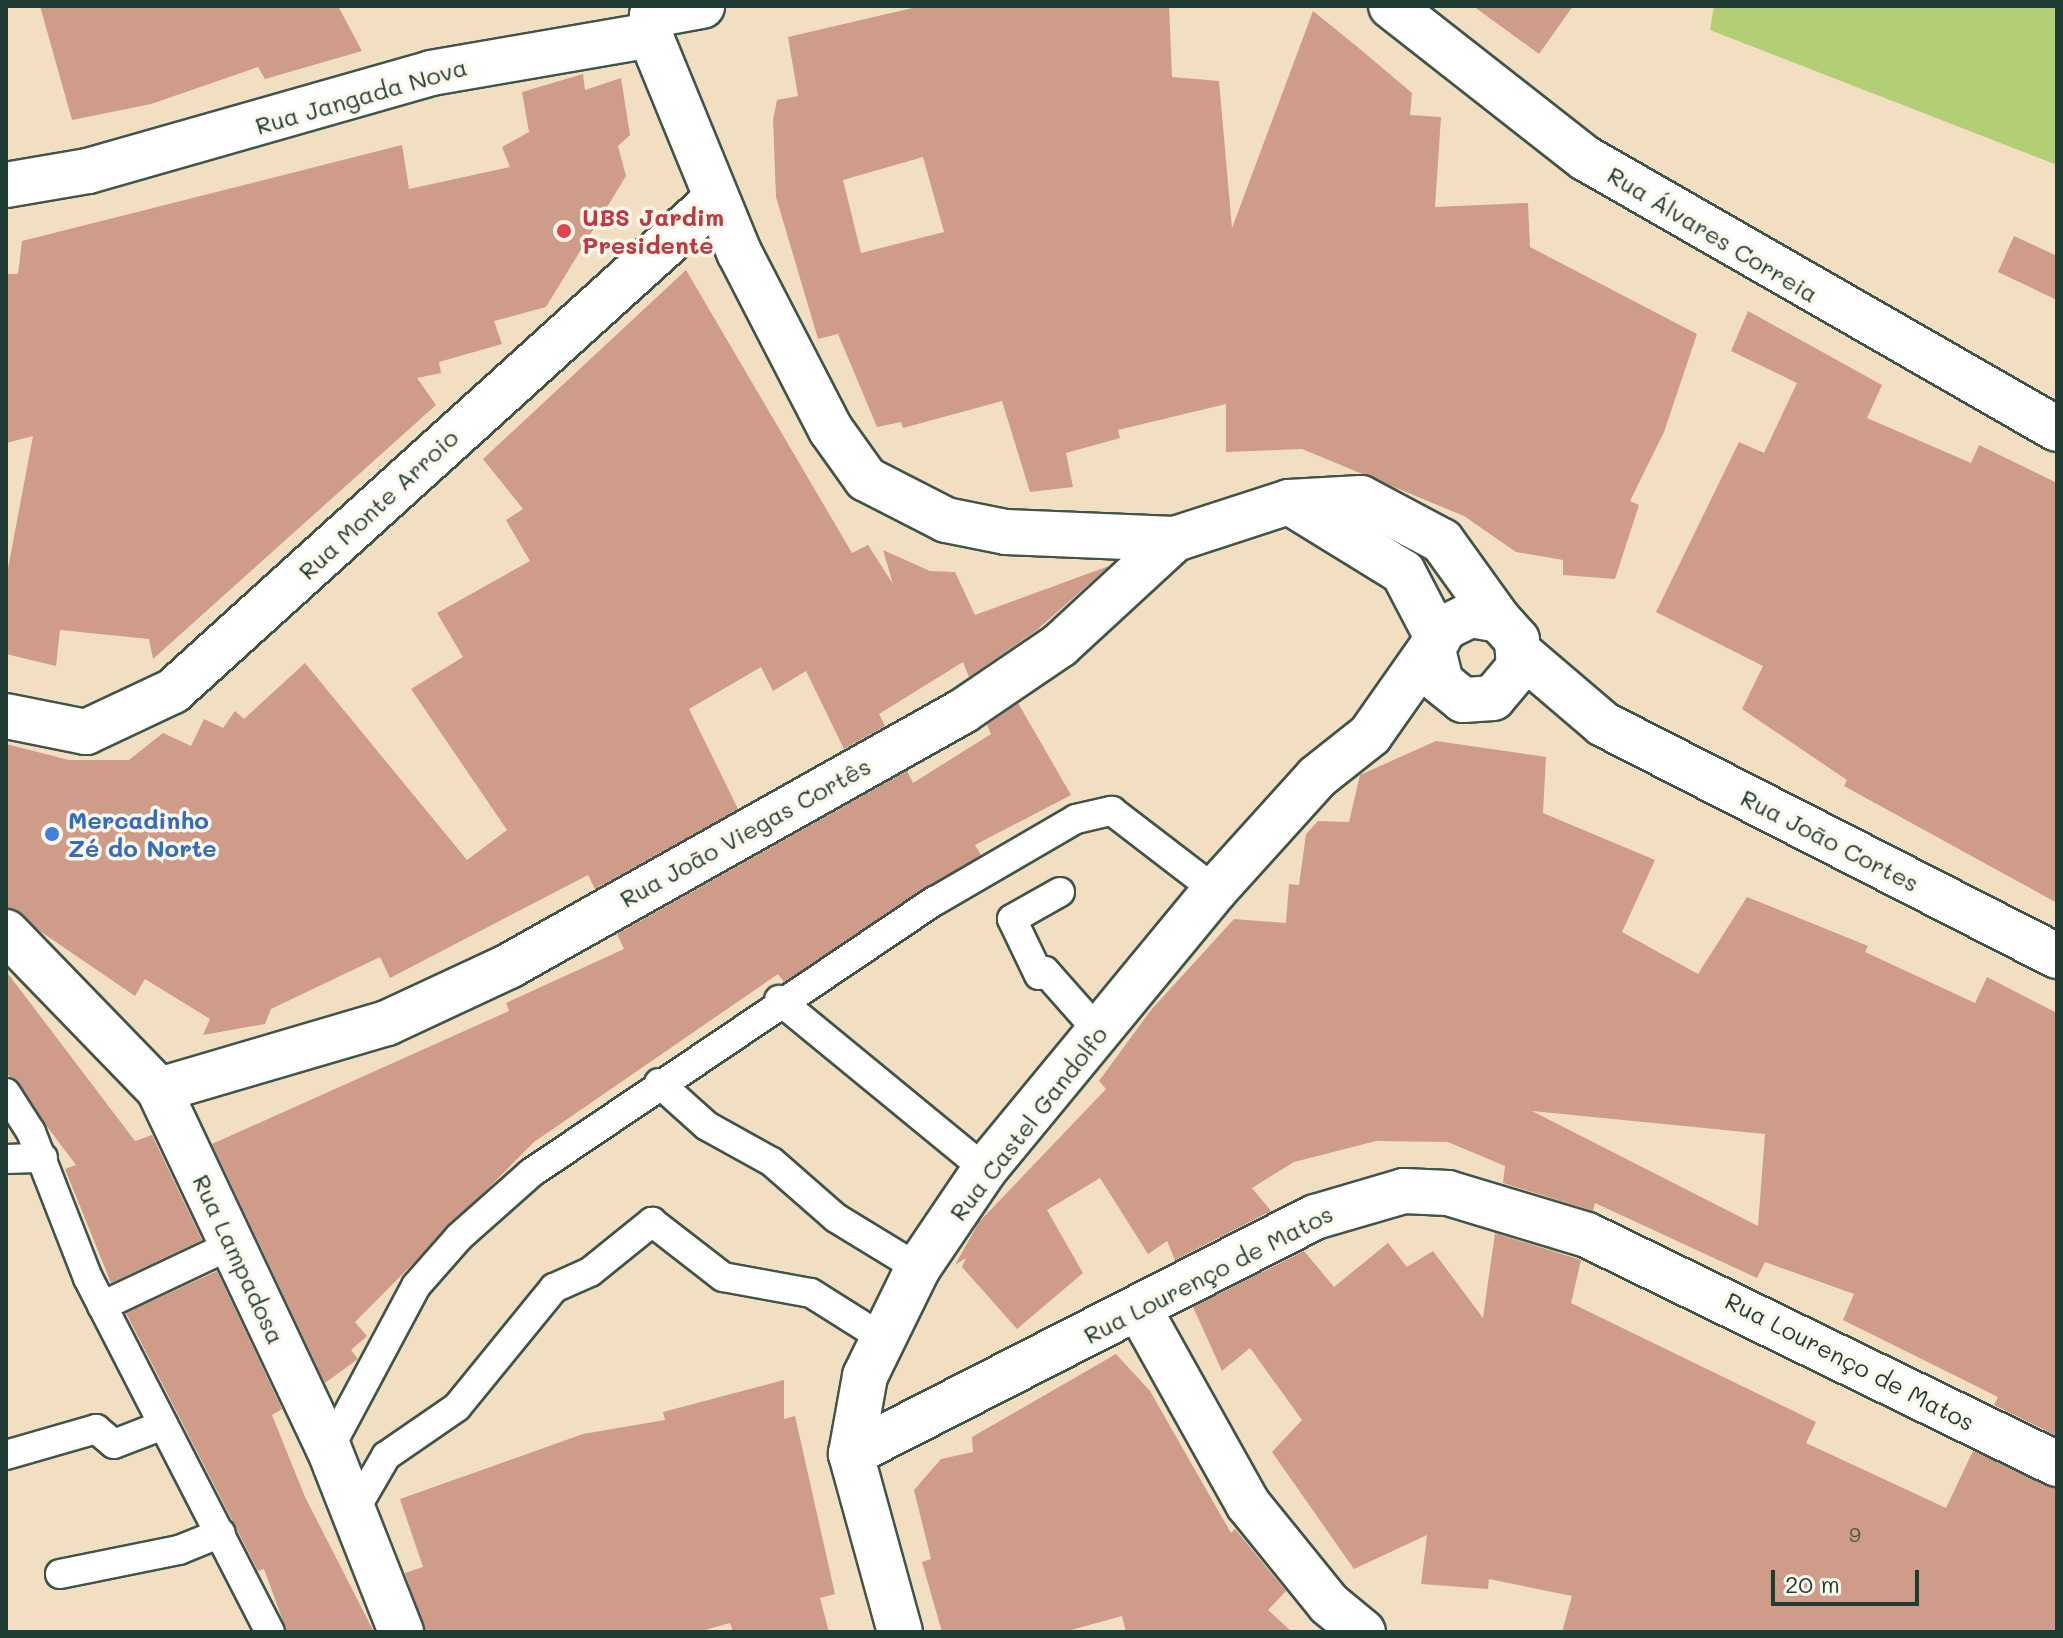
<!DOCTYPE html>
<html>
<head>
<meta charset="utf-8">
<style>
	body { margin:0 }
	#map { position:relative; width:2063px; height:1638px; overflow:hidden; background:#f2dfc1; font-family:Mali,sans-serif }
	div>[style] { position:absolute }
	.green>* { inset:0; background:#b3cf75 }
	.building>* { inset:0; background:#cf9c8a }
	.roads { filter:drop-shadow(2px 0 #3f5549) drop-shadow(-2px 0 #3f5549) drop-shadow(0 2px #3f5549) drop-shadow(0 -2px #3f5549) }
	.lane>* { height:28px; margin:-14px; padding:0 14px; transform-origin:14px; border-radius:14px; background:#fff }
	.street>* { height:44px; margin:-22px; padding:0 22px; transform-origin:22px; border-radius:22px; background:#fff }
	.dots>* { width:22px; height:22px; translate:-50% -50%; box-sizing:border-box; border:4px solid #fbf7ec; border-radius:50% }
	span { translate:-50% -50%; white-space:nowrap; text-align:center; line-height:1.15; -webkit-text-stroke:7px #fbf7ec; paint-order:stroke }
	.number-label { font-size:20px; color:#4b554a }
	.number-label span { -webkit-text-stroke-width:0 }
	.street-label { font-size:24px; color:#1f3d34 }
	.health-label { font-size:24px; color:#be3a42; font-weight:700 }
	.left { translate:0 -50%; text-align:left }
	.shop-label { font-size:24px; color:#366cbe; font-weight:700 }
	.frame { position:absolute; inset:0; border:8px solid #1f3d34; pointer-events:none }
	.scale { position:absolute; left:1771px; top:1570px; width:148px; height:36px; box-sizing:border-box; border:4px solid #1f3d34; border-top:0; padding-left:10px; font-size:24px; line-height:28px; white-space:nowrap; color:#1f3d34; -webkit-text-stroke:6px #fbf7ec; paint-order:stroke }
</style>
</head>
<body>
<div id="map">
	<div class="green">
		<i style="clip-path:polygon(1714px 6px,2057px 6px,2057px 165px,1710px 30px)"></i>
	</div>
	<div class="building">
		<i style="clip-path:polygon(40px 6px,338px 6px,362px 51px,265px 79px,258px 67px,151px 104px,72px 120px)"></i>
		<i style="clip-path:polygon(evenodd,921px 6px,1169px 6px,1172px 77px,1219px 81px,1232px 228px,1313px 11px,1360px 49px,1412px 93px,1410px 115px,1441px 117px,1435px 207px,1528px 203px,1530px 247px,1697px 334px,1664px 432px,1630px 501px,1639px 505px,1615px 579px,1563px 575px,1563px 560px,1516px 552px,1464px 516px,1302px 449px,1226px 452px,1226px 404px,1118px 430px,1120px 438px,1066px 453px,1073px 487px,1030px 492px,1002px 401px,903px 428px,901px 422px,877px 427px,838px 334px,818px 339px,776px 197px,773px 120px,777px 100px,798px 96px,788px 37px,921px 6px,923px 157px,944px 232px,861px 253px,843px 180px,923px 157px)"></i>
		<i style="clip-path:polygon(1473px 6px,1573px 6px,1539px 54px)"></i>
		<i style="clip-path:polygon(583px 74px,585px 90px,621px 78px,630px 135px,618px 146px,626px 176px,546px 307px,494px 321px,502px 344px,439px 362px,441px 373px,417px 378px,436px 405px,153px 659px,149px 639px,60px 630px,56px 666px,6px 654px,6px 579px,33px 436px,6px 443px,6px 274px,18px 274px,22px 241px,402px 145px,409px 189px,510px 167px,502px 147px,529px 132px,522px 92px)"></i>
		<i style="clip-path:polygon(2014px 236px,2057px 256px,2057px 300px,1998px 272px)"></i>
		<i style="clip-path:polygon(686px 270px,852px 553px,868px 545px,893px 584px,883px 550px,930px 571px,955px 572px,975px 615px,1109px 566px,1037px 630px,969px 677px,963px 662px,879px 714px,885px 726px,844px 749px,806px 671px,773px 691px,761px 667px,689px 709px,738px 809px,595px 889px,588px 875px,390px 978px,380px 957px,271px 1009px,265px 1024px,203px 1035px,210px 1019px,145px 979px,135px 996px,6px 908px,6px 744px,69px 760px,129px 760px,163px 733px,191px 746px,204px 719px,223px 728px,235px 711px,244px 719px,305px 663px,467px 860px,507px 830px,411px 689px,463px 657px,437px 613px,530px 561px,506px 520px,523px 509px,483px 459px)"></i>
		<i style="clip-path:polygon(1748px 311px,1882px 385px,1867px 418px,1971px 463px,1979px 445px,2057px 483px,2057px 903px,1844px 786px,1847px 780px,1742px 709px,1763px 666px,1656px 612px,1739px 442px,1764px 453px,1797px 383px,1731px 351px)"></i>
		<i style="clip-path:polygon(1018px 703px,1071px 795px,975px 845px,981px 855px,784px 982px,778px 974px,534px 1142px,355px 1322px,367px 1336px,351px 1350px,358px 1359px,325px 1383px,212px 1144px,509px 1011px,506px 1003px,624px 949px,617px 934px,907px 771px,913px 783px,991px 734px,987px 725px)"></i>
		<i style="clip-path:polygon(evenodd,1436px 741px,1546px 757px,1543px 813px,1655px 860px,1622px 932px,1698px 974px,1747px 897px,1868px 946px,1865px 952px,1975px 1003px,1987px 977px,2057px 1013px,2057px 1436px,1994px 1405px,1998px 1397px,1843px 1320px,1854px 1294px,1765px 1262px,1757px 1278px,1595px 1203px,1593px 1211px,1503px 1183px,1505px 1166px,1448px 1142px,1376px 1141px,1294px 1162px,1252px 1188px,1271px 1211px,1175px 1260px,1167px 1241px,1148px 1254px,1100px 1178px,1047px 1210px,1083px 1273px,1017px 1329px,962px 1267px,966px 1258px,955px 1265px,979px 1222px,1106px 1089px,1099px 1081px,1151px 1010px,1234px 919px,1286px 923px,1289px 884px,1299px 885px,1306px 834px,1318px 821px,1349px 822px,1360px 775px,1436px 741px,1532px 1111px,1765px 1134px,1758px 1226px,1532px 1111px)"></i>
		<i style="clip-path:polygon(6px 971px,135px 1141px,152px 1135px,202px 1240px,111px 1283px,65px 1169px,76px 1165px,6px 1072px)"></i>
		<i style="clip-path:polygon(1495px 1233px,1581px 1260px,1571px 1303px,1816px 1422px,1806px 1443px,1946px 1508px,1973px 1451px,2057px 1489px,2057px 1632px,1562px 1632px,1572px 1596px,1489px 1579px,1488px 1589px,1421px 1584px,1427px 1535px,1354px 1569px,1272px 1452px,1302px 1420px,1250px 1348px,1222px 1371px,1193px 1307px,1304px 1251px,1334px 1287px,1388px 1243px,1407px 1267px,1433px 1251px,1483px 1318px)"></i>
		<i style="clip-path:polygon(217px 1271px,282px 1409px,272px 1415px,305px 1497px,374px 1632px,287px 1632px,264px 1569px,258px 1571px,126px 1313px)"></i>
		<i style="clip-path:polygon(1116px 1354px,1150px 1391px,1231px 1533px,1235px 1529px,1286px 1591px,1268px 1610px,1292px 1632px,1126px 1632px,1122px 1616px,1064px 1632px,942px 1632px,922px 1562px,931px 1559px,914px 1490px,941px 1459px,973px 1452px,972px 1437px)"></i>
		<i style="clip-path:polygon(784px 1380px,784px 1419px,795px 1416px,835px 1594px,820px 1598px,829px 1632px,733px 1632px,730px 1623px,698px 1632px,425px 1632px,405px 1573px,423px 1567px,400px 1499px,583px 1434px,665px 1420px,663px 1412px)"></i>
	</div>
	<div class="roads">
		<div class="lane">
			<i style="left:1060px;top:892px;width:55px;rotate:150.6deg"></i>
			<i style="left:1012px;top:919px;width:62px;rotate:64.3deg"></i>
			<i style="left:1039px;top:975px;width:7px;rotate:-34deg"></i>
			<i style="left:1045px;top:971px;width:81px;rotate:48.5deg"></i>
			<i style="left:779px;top:1000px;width:266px;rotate:39.4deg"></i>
			<i style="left:659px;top:1083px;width:64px;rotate:41.9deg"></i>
			<i style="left:707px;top:1126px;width:74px;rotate:29deg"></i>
			<i style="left:772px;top:1162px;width:85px;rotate:41.2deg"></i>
			<i style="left:836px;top:1218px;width:96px;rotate:31.4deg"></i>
			<i style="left:6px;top:1093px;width:46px;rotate:57.3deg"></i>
			<i style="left:31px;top:1132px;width:157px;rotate:68.7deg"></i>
			<i style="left:88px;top:1278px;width:398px;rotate:62.8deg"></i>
			<i style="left:6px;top:1159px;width:37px;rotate:-2deg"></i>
			<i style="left:102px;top:1306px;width:143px;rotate:-25.3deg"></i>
			<i style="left:329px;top:1449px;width:185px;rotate:-61.9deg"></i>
			<i style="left:416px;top:1286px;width:65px;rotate:-48.7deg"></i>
			<i style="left:459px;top:1237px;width:96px;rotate:-41.6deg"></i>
			<i style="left:531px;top:1173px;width:487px;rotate:-34deg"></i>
			<i style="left:935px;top:901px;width:163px;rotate:-30.2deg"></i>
			<i style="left:1076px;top:819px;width:37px;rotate:-13deg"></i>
			<i style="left:1112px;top:811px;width:130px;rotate:37.5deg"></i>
			<i style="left:6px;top:1455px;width:94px;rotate:-16.1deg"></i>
			<i style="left:96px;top:1429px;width:23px;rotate:40deg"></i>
			<i style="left:114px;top:1444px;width:53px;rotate:-21.2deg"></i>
			<i style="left:353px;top:1513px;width:66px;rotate:-59.9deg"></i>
			<i style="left:386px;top:1456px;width:86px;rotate:-34.6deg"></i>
			<i style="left:457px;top:1407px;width:154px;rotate:-50.8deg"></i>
			<i style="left:554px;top:1288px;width:39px;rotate:-24deg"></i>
			<i style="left:590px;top:1272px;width:80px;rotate:-38.9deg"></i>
			<i style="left:652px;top:1222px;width:90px;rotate:37.8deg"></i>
			<i style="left:723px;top:1277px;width:89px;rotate:10.3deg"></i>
			<i style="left:811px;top:1293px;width:83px;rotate:32.2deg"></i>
			<i style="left:60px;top:1574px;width:121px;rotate:-11.4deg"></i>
			<i style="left:179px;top:1550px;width:45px;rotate:-22deg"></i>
		</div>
		<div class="street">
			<i style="left:1391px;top:6px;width:246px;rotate:38.1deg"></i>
			<i style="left:1585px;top:158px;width:544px;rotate:29.86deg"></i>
			<i style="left:650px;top:35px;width:235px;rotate:67.7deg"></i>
			<i style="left:739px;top:252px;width:200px;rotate:62.7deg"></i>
			<i style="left:831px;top:430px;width:60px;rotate:54.5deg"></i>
			<i style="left:866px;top:479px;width:90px;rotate:27.1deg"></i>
			<i style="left:946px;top:520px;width:61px;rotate:11.3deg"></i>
			<i style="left:1006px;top:532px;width:169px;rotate:2.4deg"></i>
			<i style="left:6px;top:185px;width:83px;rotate:-9.7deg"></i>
			<i style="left:88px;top:171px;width:357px;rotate:-15.9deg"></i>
			<i style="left:431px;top:73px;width:222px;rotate:-9.8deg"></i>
			<i style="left:650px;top:35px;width:20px;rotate:-84deg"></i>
			<i style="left:652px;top:15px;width:51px;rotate:-10.2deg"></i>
			<i style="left:1289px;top:502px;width:134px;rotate:31.6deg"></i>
			<i style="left:1403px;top:572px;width:76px;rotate:62.4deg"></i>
			<i style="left:1520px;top:653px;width:109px;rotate:40.5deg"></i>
			<i style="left:1603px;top:724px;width:510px;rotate:27.07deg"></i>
			<i style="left:6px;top:716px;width:82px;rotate:11.3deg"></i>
			<i style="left:86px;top:732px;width:96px;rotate:-25.2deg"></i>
			<i style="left:173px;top:691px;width:733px;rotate:-42.18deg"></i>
			<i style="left:6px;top:932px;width:220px;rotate:45.9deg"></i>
			<i style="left:159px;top:1090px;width:397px;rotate:64.7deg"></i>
			<i style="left:329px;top:1449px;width:197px;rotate:68.5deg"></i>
			<i style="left:159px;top:1090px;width:238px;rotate:-16.4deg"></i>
			<i style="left:387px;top:1023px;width:135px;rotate:-25deg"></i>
			<i style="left:509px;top:966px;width:521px;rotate:-29.32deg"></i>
			<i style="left:963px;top:711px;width:117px;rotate:-34.2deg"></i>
			<i style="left:1060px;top:645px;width:156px;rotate:-42.7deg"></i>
			<i style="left:1175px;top:539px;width:120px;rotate:-18deg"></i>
			<i style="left:1289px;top:502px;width:72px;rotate:-3.2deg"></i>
			<i style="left:1361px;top:498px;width:92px;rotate:28deg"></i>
			<i style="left:1442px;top:541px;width:97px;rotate:54.2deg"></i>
			<i style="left:1139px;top:1309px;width:223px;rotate:60.8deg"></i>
			<i style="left:1248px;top:1504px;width:129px;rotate:51deg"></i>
			<i style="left:1329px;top:1604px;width:44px;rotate:39.5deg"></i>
			<i style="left:851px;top:1454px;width:521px;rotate:-27.06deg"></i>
			<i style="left:1315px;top:1217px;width:93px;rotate:-16.3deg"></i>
			<i style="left:1404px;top:1191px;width:44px;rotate:2.6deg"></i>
			<i style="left:1448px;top:1193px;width:145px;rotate:16.8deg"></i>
			<i style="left:1587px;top:1235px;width:523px;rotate:25.98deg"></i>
			<i style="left:900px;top:1632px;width:185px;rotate:-105.4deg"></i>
			<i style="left:851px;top:1454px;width:79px;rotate:-79.8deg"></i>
			<i style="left:865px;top:1376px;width:120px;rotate:-63.9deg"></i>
			<i style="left:918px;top:1268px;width:120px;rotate:-55.9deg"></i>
			<i style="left:985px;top:1169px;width:362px;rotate:-50.5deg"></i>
			<i style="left:1215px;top:890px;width:152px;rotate:-47.9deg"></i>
			<i style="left:1317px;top:777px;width:68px;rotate:-38.4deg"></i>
			<i style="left:1370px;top:735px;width:132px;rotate:-54.9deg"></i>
			<i style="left:1446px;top:627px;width:28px;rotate:-26deg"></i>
			<i style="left:1471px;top:615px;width:28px;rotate:10deg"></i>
			<i style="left:1499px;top:620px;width:27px;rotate:48deg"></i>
			<i style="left:1517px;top:640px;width:27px;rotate:86deg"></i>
			<i style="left:1519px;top:667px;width:40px;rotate:130deg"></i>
			<i style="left:1493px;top:698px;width:30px;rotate:176deg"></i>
			<i style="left:1463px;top:700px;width:28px;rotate:-141deg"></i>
			<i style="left:1441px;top:682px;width:30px;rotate:-104deg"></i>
		</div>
	</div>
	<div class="dots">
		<i style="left:564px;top:231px;background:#e0444e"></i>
		<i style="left:52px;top:834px;background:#3f7fe0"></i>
	</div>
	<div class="number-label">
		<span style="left:1855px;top:1534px">9</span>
	</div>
	<div class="street-label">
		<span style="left:361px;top:96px;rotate:-16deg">Rua Jangada Nova</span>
		<span style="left:1713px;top:234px;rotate:31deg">Rua Álvares Correia</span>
		<span style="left:378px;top:504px;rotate:-43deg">Rua Monte Arroio</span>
		<span style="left:745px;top:832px;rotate:-29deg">Rua João Viegas Cortês</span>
		<span style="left:1830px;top:840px;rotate:27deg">Rua João Cortes</span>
		<span style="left:1028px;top:1123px;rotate:-52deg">Rua Castel Gandolfo</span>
		<span style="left:239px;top:1259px;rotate:65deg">Rua Lampadosa</span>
		<span style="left:1208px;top:1274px;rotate:-27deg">Rua Lourenço de Matos</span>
		<span style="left:1850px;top:1361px;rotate:27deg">Rua Lourenço de Matos</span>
	</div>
	<div class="health-label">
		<span class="left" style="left:582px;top:231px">UBS Jardim<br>Presidente</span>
	</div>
	<div class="shop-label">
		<span class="left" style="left:68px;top:834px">Mercadinho<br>Zé do Norte</span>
	</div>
	<div class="frame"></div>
	<div class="scale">20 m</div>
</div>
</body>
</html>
